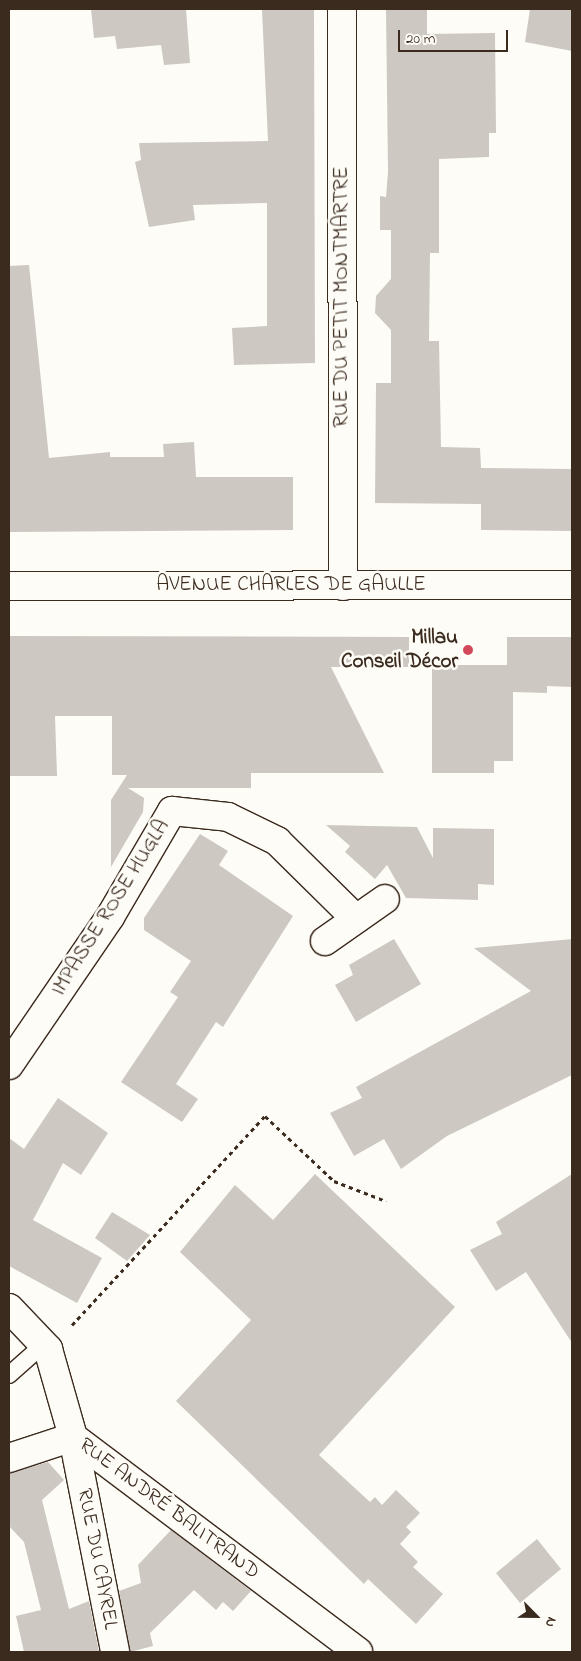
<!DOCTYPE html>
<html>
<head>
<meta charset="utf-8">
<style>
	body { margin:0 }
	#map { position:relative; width:581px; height:1661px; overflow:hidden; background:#fdfcf7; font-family:"Indie Flower",sans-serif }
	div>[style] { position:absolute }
	.building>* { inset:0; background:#cdc8c2 }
	.path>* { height:3px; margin-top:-1.5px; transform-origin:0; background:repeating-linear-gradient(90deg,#3b2a1e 0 4px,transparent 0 8px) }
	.roads { filter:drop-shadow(1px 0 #3b2a1e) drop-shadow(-1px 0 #3b2a1e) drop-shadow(0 1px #3b2a1e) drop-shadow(0 -1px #3b2a1e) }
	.lane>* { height:16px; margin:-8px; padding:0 8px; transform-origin:8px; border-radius:8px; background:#fdfcf7 }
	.street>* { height:28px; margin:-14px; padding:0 14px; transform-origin:14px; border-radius:14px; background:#fdfcf7 }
	.secondary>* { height:28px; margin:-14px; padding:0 14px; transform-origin:14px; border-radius:14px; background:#fdfcf7 }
	.dots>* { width:14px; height:14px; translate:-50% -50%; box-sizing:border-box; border:2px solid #fdfcf7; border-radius:50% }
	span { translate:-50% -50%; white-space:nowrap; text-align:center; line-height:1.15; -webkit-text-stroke:5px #fdfcf7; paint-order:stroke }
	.street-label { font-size:21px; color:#3b2a1e }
	.poi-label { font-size:21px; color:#3b2a1e; font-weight:700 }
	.right { translate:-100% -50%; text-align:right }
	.frame { position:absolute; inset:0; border:10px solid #3b2a1e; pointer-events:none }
	.north { position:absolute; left:511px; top:1591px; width:50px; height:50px; -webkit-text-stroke:4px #fdfcf7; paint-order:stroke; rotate:113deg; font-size:14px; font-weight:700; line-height:20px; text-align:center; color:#3b2a1e }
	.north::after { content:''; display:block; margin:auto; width:18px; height:22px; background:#3b2a1e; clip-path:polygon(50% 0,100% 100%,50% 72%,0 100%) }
	.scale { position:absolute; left:398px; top:30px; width:110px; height:22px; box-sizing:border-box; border:2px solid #3b2a1e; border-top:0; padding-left:6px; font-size:15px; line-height:18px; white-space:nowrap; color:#3b2a1e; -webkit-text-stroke:4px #fdfcf7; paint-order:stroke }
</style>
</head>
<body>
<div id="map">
	<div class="building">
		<i style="clip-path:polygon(91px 9px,186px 9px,190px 63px,164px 65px,161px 45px,117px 49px,115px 36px,94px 38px)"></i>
		<i style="clip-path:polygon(314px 9px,315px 363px,234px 365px,232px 328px,267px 326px,267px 203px,193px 205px,195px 220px,149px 227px,135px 162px,141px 160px,139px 143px,268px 141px,262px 10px)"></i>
		<i style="clip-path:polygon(386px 9px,427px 9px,427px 34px,495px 33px,496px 133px,489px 133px,489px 157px,439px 159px,439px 253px,430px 253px,429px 341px,439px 341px,441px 447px,480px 448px,481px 468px,572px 469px,572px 531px,481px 530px,481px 504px,375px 503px,376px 383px,391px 383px,391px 330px,375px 313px,376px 296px,391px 279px,391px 230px,380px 230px,380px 196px,386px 197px,388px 172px)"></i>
		<i style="clip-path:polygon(530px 9px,572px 9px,572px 51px,525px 42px)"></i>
		<i style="clip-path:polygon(29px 265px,49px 458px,110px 452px,110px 457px,164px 457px,163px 444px,194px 442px,196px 477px,293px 477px,293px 530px,9px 532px,9px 266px)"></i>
		<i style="clip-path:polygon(9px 636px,409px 637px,409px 667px,331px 667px,384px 773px,251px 773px,251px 788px,128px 788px,144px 798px,143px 812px,111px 867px,111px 800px,127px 775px,112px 775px,112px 716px,55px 716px,57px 776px,9px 776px)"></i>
		<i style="clip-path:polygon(507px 637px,572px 637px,572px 687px,547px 686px,547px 693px,513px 692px,513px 761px,494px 761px,494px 773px,432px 773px,432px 665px,507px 665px)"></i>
		<i style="clip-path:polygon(326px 825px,417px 827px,433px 858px,433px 828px,494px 829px,494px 885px,478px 884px,478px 900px,406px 898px,387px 865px,375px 879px,345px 852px,350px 846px)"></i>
		<i style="clip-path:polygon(200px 834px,228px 851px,219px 865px,293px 916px,223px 1027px,216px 1022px,176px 1084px,198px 1099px,182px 1122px,121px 1082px,178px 997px,170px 992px,191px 961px,144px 930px,144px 918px)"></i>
		<i style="clip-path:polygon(394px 939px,421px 984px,356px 1022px,335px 985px,353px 975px,349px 965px)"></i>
		<i style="clip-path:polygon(572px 939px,572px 1075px,447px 1136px,401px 1169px,384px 1139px,354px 1156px,330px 1113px,362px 1098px,356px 1087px,531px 991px,474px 948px)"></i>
		<i style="clip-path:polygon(58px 1098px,108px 1133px,81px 1175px,63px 1163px,33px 1220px,102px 1258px,77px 1303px,9px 1266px,9px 1138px,24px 1149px)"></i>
		<i style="clip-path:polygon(315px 1174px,455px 1307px,319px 1455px,370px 1502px,375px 1497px,382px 1505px,396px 1490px,420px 1513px,406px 1527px,411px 1532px,400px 1544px,418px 1562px,413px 1567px,443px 1594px,416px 1624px,368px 1579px,364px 1584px,176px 1401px,251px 1320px,180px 1252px,235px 1185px,273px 1220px)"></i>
		<i style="clip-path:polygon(572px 1174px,572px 1343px,526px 1272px,496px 1291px,470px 1250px,502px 1234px,496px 1222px)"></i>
		<i style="clip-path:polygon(112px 1212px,150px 1235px,127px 1261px,95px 1238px)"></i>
		<i style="clip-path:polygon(48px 1462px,64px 1480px,42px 1500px,69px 1609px,89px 1601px,99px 1652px,24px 1652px,16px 1616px,41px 1610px,24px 1542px,9px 1526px,9px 1473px)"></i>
		<i style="clip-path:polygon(171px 1530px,251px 1591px,233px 1611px,223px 1602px,216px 1610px,194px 1590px,150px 1633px,153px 1646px,130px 1652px,119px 1591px,141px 1583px,138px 1565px)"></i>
		<i style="clip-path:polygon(537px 1539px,561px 1569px,520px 1603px,496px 1573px)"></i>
	</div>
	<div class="path">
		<i style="left:72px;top:1325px;width:284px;rotate:-47.3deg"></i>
		<i style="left:265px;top:1116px;width:95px;rotate:43.3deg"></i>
		<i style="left:334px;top:1181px;width:56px;rotate:21deg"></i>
	</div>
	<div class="roads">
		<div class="lane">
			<i style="left:9px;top:1375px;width:47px;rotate:-41.5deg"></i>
		</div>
		<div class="street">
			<i style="left:342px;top:9px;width:577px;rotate:89.9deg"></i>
			<i style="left:325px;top:941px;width:73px;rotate:-35deg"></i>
			<i style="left:9px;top:1065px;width:179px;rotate:-55.7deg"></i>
			<i style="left:110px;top:917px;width:123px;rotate:-59.7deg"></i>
			<i style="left:172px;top:811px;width:56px;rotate:6.1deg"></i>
			<i style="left:228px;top:817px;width:55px;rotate:26.1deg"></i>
			<i style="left:277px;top:841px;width:111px;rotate:44.6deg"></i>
			<i style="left:9px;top:1308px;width:57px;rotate:46.4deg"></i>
			<i style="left:48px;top:1349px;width:91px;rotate:74.1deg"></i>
			<i style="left:73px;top:1437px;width:357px;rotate:37deg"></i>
			<i style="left:9px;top:1458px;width:67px;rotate:-18.2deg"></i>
			<i style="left:73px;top:1437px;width:219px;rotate:78.9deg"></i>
		</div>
		<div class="secondary">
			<i style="left:9px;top:586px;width:563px;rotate:-0.1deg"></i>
		</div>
	</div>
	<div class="dots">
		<i style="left:468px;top:650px;background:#d1495b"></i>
	</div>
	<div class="street-label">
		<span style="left:342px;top:297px;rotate:-90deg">RUE DU PETIT MONTMARTRE</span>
		<span style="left:291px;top:585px">AVENUE CHARLES DE GAULLE</span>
		<span style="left:111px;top:908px;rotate:-58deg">IMPASSE ROSE HUGLA</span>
		<span style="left:169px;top:1509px;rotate:37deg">RUE ANDRÉ BALITRAND</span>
		<span style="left:97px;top:1559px;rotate:79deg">RUE DU CAYREL</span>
	</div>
	<div class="poi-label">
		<span class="right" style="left:458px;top:650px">Millau<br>Conseil Décor</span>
	</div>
	<div class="frame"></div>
	<div class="north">N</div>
	<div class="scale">20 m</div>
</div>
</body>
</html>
